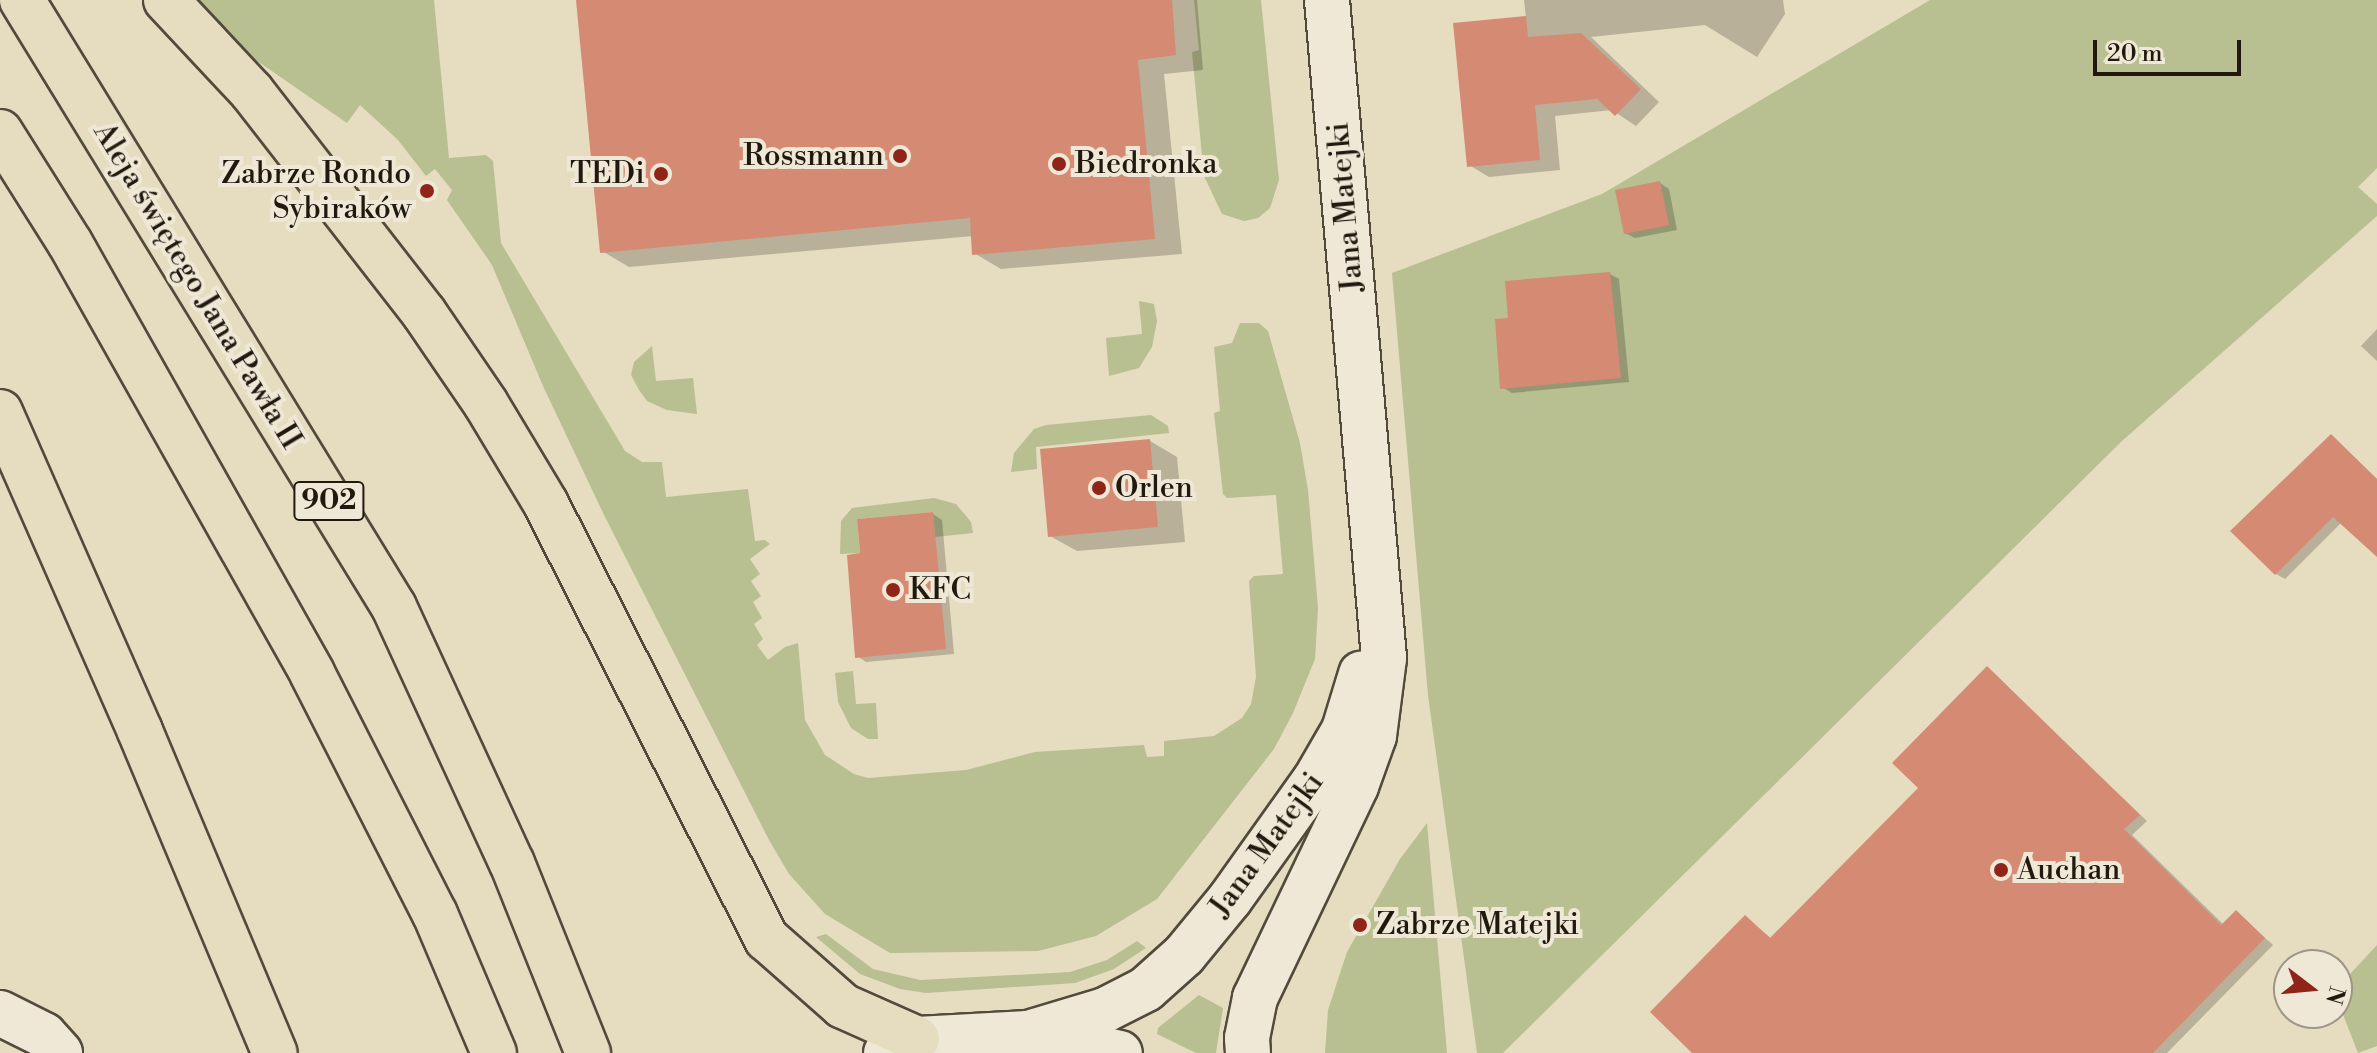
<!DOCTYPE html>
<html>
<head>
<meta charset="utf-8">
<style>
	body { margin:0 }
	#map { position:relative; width:2377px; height:1053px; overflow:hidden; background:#e6dcc0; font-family:"Libre Bodoni",serif }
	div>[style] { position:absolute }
	.green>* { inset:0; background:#b8bf90 }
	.shadow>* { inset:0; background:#0003 }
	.building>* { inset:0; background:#d58a74 }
	.roads { filter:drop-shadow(2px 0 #524a3b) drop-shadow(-2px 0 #524a3b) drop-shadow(0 2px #524a3b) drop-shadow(0 -2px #524a3b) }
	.street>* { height:44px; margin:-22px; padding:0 22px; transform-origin:22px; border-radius:22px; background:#efe8d6 }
	.secondary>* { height:44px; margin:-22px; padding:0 22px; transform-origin:22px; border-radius:22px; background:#efe8d6 }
	.primary>* { height:44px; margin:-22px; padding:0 22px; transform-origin:22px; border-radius:22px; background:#e6dcc0 }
	.dots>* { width:22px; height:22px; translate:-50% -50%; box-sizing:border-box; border:4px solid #efe8d6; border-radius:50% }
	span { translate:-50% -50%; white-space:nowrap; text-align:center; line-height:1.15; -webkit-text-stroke:8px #efe8d6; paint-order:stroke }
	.shield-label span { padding:2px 6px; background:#efe8d6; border:2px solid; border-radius:6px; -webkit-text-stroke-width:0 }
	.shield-label { font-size:28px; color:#21190f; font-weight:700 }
	.poi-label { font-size:30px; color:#21190f }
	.right { translate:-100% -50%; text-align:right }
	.left { translate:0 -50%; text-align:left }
	.street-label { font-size:30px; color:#21190f }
	.north { position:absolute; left:2273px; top:949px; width:80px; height:80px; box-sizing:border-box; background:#efe8d6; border:2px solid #9d9586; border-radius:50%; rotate:106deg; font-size:22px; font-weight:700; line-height:32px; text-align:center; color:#21190f }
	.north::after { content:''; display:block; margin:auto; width:28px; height:36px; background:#8f2418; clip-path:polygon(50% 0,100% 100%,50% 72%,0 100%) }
	.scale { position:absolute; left:2093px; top:40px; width:148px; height:36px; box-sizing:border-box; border:4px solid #21190f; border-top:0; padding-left:10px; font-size:24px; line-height:28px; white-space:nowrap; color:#21190f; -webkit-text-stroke:6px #efe8d6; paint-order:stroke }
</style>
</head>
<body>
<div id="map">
	<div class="green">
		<i style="clip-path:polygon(183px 0,434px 0,449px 158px,486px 155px,493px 161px,501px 243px,625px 451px,642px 462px,662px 462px,666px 497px,748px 489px,755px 541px,765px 540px,770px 544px,750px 559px,760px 574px,751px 581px,761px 596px,753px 602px,762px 618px,754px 624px,763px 639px,757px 645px,768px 660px,785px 647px,798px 643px,805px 720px,825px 755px,854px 774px,868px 778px,966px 770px,1035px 752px,1144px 745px,1147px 757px,1164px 756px,1164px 741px,1214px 736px,1242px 718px,1251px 704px,1256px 677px,1249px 581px,1254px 576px,1283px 574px,1276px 495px,1227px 498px,1223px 494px,1214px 413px,1220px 411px,1214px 347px,1232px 343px,1240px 323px,1259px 323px,1268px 331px,1300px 443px,1308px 490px,1318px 608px,1315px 659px,1293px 713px,1274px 749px,1157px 899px,1096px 936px,1038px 951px,890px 953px,825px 914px,789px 874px,769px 840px,604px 515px,543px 386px,492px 265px,447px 200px,452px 190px,435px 169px,426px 176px,398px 140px,360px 105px,347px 123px,214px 31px)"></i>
		<i style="clip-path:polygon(1194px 0,1261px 0,1279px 180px,1270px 208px,1258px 218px,1244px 221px,1222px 214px,1204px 176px,1192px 52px,1199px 50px)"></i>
		<i style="clip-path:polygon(1930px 0,2377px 0,2377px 168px,2358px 187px,2377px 204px,2377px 216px,2122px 441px,1503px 1053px,1477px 1053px,1428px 695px,1392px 273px,1602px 194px)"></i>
		<i style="clip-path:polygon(1139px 301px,1154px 304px,1157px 321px,1152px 347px,1139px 368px,1109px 376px,1106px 338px,1142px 334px)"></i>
		<i style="clip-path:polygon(652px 346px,656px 381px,693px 378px,697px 414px,667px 410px,647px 401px,639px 390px,631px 375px,634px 362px)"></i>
		<i style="clip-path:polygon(1151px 415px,1168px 426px,1169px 433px,1036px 447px,1037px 469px,1011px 472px,1014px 453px,1034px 429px,1046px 425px)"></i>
		<i style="clip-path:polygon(934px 498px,956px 504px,971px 522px,973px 533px,935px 537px,933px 512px,857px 519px,860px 553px,840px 554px,841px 521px,852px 508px)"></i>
		<i style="clip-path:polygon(853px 671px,856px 704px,876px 703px,878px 739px,868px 739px,851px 728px,838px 702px,835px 673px)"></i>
		<i style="clip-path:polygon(1427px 823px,1447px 1053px,1325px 1053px,1328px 1010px,1347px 952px,1400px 859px)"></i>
		<i style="clip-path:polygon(826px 934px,873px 969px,920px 980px,1070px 972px,1107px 960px,1137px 941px,1146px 948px,1114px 969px,1075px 983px,926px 993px,900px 989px,860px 974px,816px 937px)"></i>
		<i style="clip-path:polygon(2377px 945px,2377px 1046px,2358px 1053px,2337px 999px,2337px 988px)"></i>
		<i style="clip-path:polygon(1199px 995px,1223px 1008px,1216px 1053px,1196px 1053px,1157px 1034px,1158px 1028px)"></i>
	</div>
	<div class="shadow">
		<i style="clip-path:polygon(578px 0,1197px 0,1203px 70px,1164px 74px,1182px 254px,1001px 269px,974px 253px,973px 236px,629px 267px,602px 251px)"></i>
		<i style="clip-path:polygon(1524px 0,1783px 0,1785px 14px,1757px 57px,1705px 25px,1591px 37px,1659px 102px,1636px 126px,1612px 110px,1555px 116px,1560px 170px,1489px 177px,1469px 165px,1526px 18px)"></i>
		<i style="clip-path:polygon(1660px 183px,1669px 189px,1677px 230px,1635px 238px,1625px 233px)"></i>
		<i style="clip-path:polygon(1610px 274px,1619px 279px,1629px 382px,1512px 393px,1502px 387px,1510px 320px)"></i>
		<i style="clip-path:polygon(2377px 329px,2377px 361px,2361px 346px)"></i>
		<i style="clip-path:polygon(2331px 436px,2377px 479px,2377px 553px,2342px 522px,2285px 579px,2276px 574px)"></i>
		<i style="clip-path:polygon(1150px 441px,1177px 457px,1185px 542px,1077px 551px,1050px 536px)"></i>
		<i style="clip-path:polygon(933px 514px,942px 520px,954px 654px,866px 662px,857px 656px)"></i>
		<i style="clip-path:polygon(1988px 669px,2147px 821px,2132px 835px,2224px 925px,2236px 912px,2273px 945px,2167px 1053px,1695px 1053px,1745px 917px,1772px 939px,1921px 788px)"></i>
	</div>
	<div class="building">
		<i style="clip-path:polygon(576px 0,1172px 0,1176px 55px,1138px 60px,1155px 239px,972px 255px,970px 218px,600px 253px)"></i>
		<i style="clip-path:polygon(1526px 16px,1528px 37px,1581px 33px,1641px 89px,1615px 116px,1597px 99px,1535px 105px,1540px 160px,1467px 167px,1453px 23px)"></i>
		<i style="clip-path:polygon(1660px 181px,1669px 225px,1624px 234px,1615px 190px)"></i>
		<i style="clip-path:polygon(1610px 272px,1621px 378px,1500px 389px,1495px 319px,1508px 318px,1505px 281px)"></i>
		<i style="clip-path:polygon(2331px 434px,2377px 479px,2377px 557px,2333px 517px,2275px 575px,2230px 531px)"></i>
		<i style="clip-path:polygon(1150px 439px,1158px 527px,1048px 537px,1040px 449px)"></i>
		<i style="clip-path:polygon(933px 512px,946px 649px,855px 658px,847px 555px,860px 553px,857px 519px)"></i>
		<i style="clip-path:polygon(1987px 666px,2140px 815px,2124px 829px,2221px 925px,2236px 910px,2265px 938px,2153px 1053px,1692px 1053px,1650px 1012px,1745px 915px,1770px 938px,1918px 788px,1892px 763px)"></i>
	</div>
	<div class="roads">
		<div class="street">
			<i style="left:0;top:1013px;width:49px;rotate:26.6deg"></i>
			<i style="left:44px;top:1035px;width:24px;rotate:48deg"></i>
			<i style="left:1028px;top:1033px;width:80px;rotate:-16.6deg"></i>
			<i style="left:1105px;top:1010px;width:46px;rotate:-27.1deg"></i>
			<i style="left:1146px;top:989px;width:51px;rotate:-41.8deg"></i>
			<i style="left:1184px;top:955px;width:72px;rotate:-50.6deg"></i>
			<i style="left:1230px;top:899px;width:146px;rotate:-54.5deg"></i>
			<i style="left:1315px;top:780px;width:58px;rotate:-59.9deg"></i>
			<i style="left:1344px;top:730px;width:59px;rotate:-73.1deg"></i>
			<i style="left:1248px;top:1053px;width:15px;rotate:-94deg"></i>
			<i style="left:1247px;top:1038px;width:41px;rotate:-78.7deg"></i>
			<i style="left:1255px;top:998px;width:235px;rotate:-64.5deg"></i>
			<i style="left:1356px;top:786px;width:53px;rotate:-70.2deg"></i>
			<i style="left:1374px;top:736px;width:79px;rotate:-82.7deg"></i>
			<i style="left:1384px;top:658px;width:660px;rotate:-94.95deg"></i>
		</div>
		<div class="secondary">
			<i style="left:886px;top:1053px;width:34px;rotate:-24deg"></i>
			<i style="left:917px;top:1039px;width:111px;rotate:-3.1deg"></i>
			<i style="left:1028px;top:1033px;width:94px;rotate:12.3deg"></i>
		</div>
		<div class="primary">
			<i style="left:22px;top:0;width:712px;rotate:58.5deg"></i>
			<i style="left:394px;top:607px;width:282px;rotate:65.3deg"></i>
			<i style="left:512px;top:863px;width:205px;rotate:68.2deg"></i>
			<i style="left:166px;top:0;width:126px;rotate:46.9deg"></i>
			<i style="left:252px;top:92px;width:280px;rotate:52.1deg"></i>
			<i style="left:424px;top:313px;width:110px;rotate:55.7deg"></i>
			<i style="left:486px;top:404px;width:117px;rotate:59deg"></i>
			<i style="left:546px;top:504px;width:488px;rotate:63.1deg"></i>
			<i style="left:767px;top:939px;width:101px;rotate:41.4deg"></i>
			<i style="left:843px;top:1006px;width:81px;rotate:24deg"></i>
			<i style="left:0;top:132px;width:131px;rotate:57.8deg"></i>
			<i style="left:70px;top:243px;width:493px;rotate:60.6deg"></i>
			<i style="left:312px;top:673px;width:271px;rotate:63deg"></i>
			<i style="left:435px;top:914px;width:151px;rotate:67deg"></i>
			<i style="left:0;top:412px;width:348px;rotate:66.3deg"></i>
			<i style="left:140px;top:731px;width:349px;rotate:67.3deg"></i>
		</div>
	</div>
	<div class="dots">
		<i style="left:900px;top:156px;background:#8f2418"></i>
		<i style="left:1059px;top:164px;background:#8f2418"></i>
		<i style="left:661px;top:174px;background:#8f2418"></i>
		<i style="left:427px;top:191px;background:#8f2418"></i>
		<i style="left:1099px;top:488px;background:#8f2418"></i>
		<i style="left:893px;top:590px;background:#8f2418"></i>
		<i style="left:2001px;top:870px;background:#8f2418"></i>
		<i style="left:1360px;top:925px;background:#8f2418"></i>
	</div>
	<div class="shield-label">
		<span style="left:329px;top:501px">902</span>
	</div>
	<div class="poi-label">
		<span class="right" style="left:884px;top:156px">Rossmann</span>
		<span class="left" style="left:1075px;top:164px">Biedronka</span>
		<span class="right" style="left:411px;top:191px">Zabrze Rondo<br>Sybiraków</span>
		<span class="right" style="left:645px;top:174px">TEDi</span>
		<span class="left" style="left:1115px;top:488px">Orlen</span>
		<span class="left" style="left:909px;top:590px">KFC</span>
		<span class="left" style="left:2017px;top:870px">Auchan</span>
		<span class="left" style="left:1376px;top:925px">Zabrze Matejki</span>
	</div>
	<div class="street-label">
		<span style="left:1346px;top:207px;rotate:-95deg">Jana Matejki</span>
		<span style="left:197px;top:286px;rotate:59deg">Aleja świętego Jana Pawła II</span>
		<span style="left:1267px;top:845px;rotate:-54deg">Jana Matejki</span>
	</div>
	<div class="north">N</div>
	<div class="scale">20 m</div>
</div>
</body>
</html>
